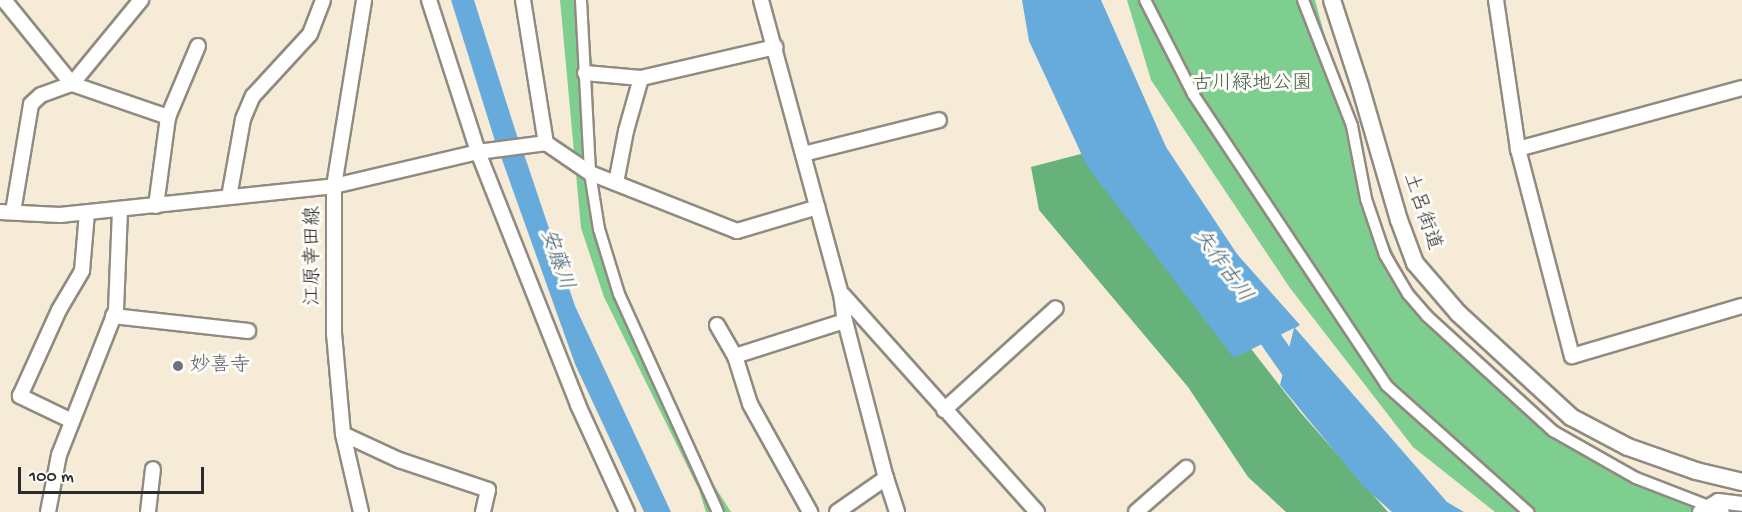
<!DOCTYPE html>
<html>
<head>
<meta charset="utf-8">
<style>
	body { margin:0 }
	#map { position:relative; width:1742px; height:512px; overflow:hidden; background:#f6ebd6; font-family:"Gochi Hand","Klee One",sans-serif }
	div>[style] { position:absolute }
	.green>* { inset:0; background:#7ecf8f }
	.forest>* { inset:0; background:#66b27a }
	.water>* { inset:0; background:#67abdd }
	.river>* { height:22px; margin:-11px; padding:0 11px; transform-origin:11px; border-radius:11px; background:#67abdd }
	.roads { filter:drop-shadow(2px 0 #908b80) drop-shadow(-2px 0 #908b80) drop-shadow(0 2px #908b80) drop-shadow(0 -2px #908b80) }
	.pedestrian>* { height:10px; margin:-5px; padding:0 5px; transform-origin:5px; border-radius:5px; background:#fff }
	.minor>* { height:14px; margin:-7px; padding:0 7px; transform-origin:7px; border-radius:7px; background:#fff }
	.tertiary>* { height:16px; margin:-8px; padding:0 8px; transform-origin:8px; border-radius:8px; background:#fff }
	.dots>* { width:16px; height:16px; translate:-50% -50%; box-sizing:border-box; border:3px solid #fdfcf7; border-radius:50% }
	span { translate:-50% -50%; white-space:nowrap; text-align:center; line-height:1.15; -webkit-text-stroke:6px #fdfcf7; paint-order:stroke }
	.park-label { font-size:20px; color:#445c49 }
	.street-label { font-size:20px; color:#2b2b2b }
	.worship-label { font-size:20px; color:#5b616d }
	.left { translate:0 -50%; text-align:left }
	.water-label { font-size:21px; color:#435e72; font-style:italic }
	.scale { position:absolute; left:18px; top:467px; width:186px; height:27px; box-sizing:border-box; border:3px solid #2b2b2b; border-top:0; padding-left:8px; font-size:18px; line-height:21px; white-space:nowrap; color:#2b2b2b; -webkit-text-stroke:4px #fdfcf7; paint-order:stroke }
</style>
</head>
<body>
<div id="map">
	<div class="green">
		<i style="clip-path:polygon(560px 0,585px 0,593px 69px,594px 153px,602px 216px,629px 303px,712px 482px,731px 512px,706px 512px,699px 490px,604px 297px,581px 228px)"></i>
		<i style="clip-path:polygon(1127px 0,1315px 0,1369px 199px,1410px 290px,1544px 421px,1688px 497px,1742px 508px,1742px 512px,1495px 512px,1413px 447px,1290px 288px,1151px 80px)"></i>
	</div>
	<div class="forest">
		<i style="clip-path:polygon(1096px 150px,1301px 413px,1388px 512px,1286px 512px,1248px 477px,1188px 387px,1039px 210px,1031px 167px)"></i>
	</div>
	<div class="water">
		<i style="clip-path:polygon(451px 0,474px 0,518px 139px,495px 141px)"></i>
		<i style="clip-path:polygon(1022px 0,1101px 0,1166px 147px,1237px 254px,1300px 325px,1295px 328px,1447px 502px,1464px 512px,1392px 512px,1364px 487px,1280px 385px,1294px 328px,1234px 358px,1087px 166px,1029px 41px)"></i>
		<i style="clip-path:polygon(523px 151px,575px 306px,671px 512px,644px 512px,575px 364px,500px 154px)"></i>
	</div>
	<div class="river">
		<i style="left:1254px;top:315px;width:84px;rotate:55.2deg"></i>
	</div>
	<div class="roads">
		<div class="pedestrian">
			<i style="left:581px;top:0;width:173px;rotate:87deg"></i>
			<i style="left:590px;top:173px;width:57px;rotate:80.9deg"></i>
			<i style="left:599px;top:229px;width:68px;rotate:72.9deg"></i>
			<i style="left:619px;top:294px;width:239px;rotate:65.6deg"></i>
			<i style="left:1145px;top:0;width:106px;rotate:62.9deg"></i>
			<i style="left:1193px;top:94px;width:349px;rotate:56.4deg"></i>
			<i style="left:1386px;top:385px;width:191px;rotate:41.8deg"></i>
			<i style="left:1303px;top:0;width:135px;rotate:68.7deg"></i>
			<i style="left:1352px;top:126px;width:74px;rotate:79.1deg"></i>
			<i style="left:1366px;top:199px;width:59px;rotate:71.3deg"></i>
			<i style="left:1385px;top:255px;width:45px;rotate:59.5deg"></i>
			<i style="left:1408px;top:294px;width:29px;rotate:49deg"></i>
			<i style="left:1427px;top:316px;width:171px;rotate:42.4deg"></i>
			<i style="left:1553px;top:431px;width:95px;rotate:29.5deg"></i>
			<i style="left:1636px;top:478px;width:94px;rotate:21.1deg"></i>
		</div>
		<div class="minor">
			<i style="left:4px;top:0;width:108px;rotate:51deg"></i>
			<i style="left:72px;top:84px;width:102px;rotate:19deg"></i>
			<i style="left:429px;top:0;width:160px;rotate:72.1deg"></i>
			<i style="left:478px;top:152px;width:272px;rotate:68.4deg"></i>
			<i style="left:578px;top:405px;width:118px;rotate:65.4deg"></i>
			<i style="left:523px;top:0;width:145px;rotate:80.9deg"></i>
			<i style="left:761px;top:0;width:305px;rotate:74.8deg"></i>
			<i style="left:841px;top:294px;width:27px;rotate:82deg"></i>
			<i style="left:845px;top:321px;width:162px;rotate:75.4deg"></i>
			<i style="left:886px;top:478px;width:36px;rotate:72deg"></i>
			<i style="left:1496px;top:0;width:151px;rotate:81.6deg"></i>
			<i style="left:1518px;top:149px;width:214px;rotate:75.4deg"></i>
			<i style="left:1572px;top:356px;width:177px;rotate:-16.4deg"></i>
			<i style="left:585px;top:73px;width:56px;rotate:5.1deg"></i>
			<i style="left:641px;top:78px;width:55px;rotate:105.8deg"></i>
			<i style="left:626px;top:131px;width:53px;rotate:100.9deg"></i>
			<i style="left:641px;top:78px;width:138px;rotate:-13deg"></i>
			<i style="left:1518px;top:149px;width:232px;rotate:-15.2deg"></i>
			<i style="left:803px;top:154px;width:140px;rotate:-14deg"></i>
			<i style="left:229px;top:197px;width:79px;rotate:-79.8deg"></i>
			<i style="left:243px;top:119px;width:25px;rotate:-67deg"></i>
			<i style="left:253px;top:96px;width:84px;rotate:-47.4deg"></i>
			<i style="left:310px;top:34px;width:36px;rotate:-69deg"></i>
			<i style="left:156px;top:206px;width:90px;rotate:-82.3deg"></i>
			<i style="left:168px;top:117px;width:77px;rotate:-67.1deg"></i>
			<i style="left:0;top:212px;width:60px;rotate:2.9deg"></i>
			<i style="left:60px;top:215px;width:276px;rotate:-6deg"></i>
			<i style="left:334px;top:186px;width:148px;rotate:-13.3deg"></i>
			<i style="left:478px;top:152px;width:69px;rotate:-7.5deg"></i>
			<i style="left:546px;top:143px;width:53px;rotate:34.3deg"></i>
			<i style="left:590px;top:173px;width:158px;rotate:21.5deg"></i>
			<i style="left:737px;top:231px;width:84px;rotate:-16.5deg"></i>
			<i style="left:13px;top:212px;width:109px;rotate:-80.5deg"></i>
			<i style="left:31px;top:104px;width:13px;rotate:-42deg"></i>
			<i style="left:41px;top:95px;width:33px;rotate:-20deg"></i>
			<i style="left:72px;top:84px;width:109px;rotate:-50.6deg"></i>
			<i style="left:843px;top:295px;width:291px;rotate:48.2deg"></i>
			<i style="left:113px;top:316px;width:136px;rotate:6.3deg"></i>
			<i style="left:717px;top:325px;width:36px;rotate:60deg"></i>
			<i style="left:735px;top:356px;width:50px;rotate:72.6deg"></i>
			<i style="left:750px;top:404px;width:124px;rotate:60.9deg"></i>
			<i style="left:735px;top:356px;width:115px;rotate:-17.7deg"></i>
			<i style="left:944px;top:410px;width:151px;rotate:-42.3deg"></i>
			<i style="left:72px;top:421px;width:58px;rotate:-154.3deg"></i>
			<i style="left:20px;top:396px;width:94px;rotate:-65.6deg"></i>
			<i style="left:59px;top:310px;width:45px;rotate:-59.5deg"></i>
			<i style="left:82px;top:271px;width:58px;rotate:-85.1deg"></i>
			<i style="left:343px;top:434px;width:62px;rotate:24.9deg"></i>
			<i style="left:399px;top:460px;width:94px;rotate:18.6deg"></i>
			<i style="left:488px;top:490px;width:23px;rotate:103deg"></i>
			<i style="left:48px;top:512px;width:58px;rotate:-79.1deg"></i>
			<i style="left:59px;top:455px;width:156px;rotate:-68.5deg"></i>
			<i style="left:116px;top:310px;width:100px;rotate:-87.7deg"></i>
			<i style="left:148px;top:512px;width:43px;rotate:-83.4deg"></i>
			<i style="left:361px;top:512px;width:80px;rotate:-103deg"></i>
			<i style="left:343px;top:434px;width:100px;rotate:-95.1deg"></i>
			<i style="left:334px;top:334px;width:148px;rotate:-90deg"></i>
			<i style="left:334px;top:186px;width:188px;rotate:-80.8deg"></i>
			<i style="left:837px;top:512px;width:60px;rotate:-34.8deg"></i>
			<i style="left:1136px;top:512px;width:67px;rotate:-41.3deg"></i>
			<i style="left:1700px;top:512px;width:21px;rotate:-31deg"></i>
			<i style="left:1718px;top:501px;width:24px;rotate:7deg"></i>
		</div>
		<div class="tertiary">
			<i style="left:1332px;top:0;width:90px;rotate:72deg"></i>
			<i style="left:1360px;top:86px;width:140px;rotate:73.8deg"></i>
			<i style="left:1399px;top:220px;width:46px;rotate:69.6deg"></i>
			<i style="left:1415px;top:263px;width:66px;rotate:49.3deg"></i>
			<i style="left:1458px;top:313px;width:154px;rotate:42.6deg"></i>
			<i style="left:1571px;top:417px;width:64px;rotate:27.8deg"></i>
			<i style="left:1628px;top:447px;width:72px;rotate:19.4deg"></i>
			<i style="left:1696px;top:471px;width:47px;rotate:13.4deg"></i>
		</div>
	</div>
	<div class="dots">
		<i style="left:178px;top:366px;background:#6b7280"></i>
	</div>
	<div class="park-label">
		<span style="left:1252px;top:84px">古川緑地公園</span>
	</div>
	<div class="street-label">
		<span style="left:1421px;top:212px;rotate:71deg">土呂街道</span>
		<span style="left:314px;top:256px;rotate:-90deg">江原幸田線</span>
	</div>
	<div class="worship-label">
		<span class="left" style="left:190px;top:366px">妙喜寺</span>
	</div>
	<div class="water-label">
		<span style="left:555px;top:260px;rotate:71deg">安藤川</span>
		<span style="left:1221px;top:267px;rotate:54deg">矢作古川</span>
	</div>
	<div class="scale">100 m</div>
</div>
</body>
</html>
